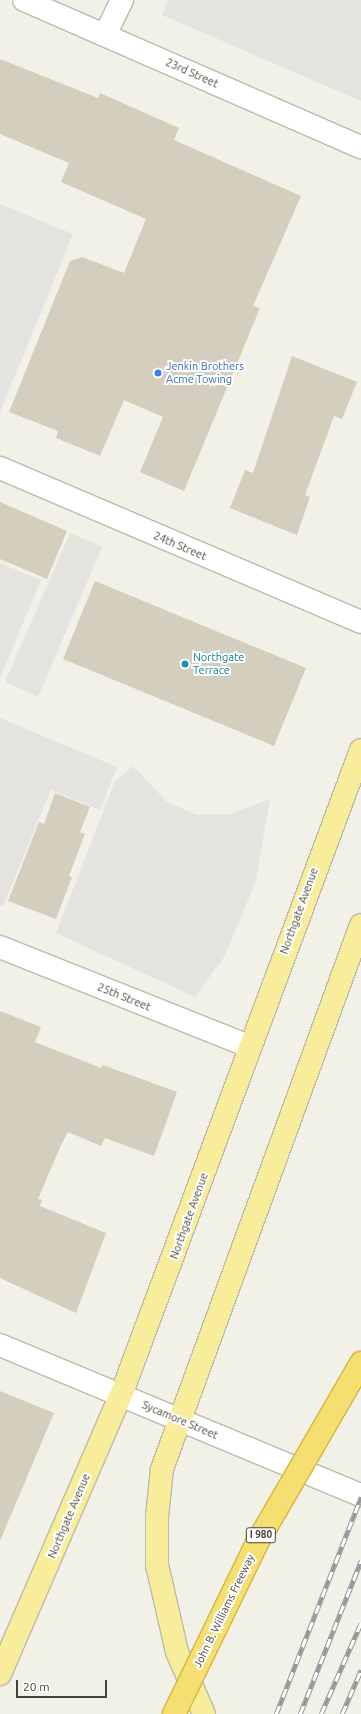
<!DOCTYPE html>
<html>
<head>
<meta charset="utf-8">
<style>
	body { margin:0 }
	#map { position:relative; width:361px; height:1714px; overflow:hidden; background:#f2f1e7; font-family:Ubuntu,sans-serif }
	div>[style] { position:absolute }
	.parking>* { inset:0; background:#e4e3df }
	.building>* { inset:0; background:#d3cebd }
	.roads { filter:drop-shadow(1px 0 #bdbaaa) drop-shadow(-1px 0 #bdbaaa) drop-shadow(0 1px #bdbaaa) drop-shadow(0 -1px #bdbaaa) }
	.minor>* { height:22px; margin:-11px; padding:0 11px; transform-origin:11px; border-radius:11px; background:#fff }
	.major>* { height:22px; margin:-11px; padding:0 11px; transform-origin:11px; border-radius:11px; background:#f8ed9b }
	.rail>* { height:4.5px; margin-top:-2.25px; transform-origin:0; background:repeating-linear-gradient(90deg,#fff 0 9px,#969696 0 18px); box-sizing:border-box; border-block:1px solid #969696 }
	.bridges { filter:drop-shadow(1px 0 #d3b740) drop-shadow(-1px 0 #d3b740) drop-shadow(0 1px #d3b740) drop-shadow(0 -1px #d3b740) }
	.highway-bridge>* { height:22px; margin:-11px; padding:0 11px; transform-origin:11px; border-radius:11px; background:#f5df70 }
	.dots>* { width:11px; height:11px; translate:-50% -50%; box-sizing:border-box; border:2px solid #fff; border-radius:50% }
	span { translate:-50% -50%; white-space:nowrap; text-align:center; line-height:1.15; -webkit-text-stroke:4px #fff; paint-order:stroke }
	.shield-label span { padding:1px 3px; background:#fff; border:1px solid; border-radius:3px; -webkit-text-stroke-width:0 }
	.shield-label { font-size:10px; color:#454236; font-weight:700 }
	.street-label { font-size:11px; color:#454236 }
	.shop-label { font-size:11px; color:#366cbe }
	.left { translate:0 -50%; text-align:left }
	.culture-label { font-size:11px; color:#0d838f }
	.scale { position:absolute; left:16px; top:1680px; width:91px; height:18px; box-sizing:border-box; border:2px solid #454236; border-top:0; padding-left:5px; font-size:12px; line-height:14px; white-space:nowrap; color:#454236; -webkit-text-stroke:3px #fff; paint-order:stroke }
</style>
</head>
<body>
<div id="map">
	<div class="parking">
		<i style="clip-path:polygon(168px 0,361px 0,361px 101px,162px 15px)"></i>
		<i style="clip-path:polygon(0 204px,73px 234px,0 412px)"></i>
		<i style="clip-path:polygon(70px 533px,102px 547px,38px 697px,5px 682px)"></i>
		<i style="clip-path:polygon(0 563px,41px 580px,0 678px)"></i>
		<i style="clip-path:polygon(0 718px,117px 767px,100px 810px,51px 790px,3px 906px,0 905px)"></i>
		<i style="clip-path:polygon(133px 766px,167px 802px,197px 815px,230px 814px,270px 799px,256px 881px,224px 957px,195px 997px,56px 933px,115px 781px)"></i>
	</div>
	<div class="building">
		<i style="clip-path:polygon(0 59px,98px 98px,100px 93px,179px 128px,174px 140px,301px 196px,253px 306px,260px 308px,184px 491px,140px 472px,163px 417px,124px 400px,100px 456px,56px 438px,58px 431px,9px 412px,70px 261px,82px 257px,124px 273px,146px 219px,61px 182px,69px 163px,0 134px)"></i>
		<i style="clip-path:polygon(292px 356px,357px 382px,342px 419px,334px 416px,305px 495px,310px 497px,297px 535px,230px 508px,245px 470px,253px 473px)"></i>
		<i style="clip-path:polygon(0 502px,67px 531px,47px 579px,0 559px)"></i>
		<i style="clip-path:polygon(95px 581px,306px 668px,274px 746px,63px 659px)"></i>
		<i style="clip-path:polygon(55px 793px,90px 807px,80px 832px,85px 834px,69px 876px,72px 877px,56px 919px,8px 901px,39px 822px,44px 824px)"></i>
		<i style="clip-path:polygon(0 1011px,41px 1027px,35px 1042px,101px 1068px,103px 1065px,177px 1092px,154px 1156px,105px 1138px,101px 1146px,68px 1132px,61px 1145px,38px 1199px,42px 1200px,40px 1206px,106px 1233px,76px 1313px,0 1278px)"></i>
		<i style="clip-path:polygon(0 1391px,54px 1413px,0 1541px)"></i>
	</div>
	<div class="roads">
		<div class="minor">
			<i style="left:24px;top:0;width:368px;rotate:23.6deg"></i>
			<i style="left:105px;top:35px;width:39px;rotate:-64deg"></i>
			<i style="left:0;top:468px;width:392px;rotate:23.1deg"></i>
			<i style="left:0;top:947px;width:268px;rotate:21.7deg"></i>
			<i style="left:0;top:1345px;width:391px;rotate:22.6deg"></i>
		</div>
		<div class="major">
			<i style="left:0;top:1674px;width:304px;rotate:-66.6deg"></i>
			<i style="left:121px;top:1395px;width:688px;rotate:-69.59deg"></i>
			<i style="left:204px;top:1714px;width:68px;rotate:-113.5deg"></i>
			<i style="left:177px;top:1652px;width:89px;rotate:-102.9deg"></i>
			<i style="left:157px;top:1565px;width:48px;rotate:-90deg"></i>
			<i style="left:157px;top:1517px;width:48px;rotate:-84.1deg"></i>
			<i style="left:162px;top:1469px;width:579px;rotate:-69.91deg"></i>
		</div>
	</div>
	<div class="rail">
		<i style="left:276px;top:1714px;width:233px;rotate:-68.6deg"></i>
		<i style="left:300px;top:1714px;width:165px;rotate:-68.3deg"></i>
		<i style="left:321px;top:1714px;width:99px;rotate:-66.3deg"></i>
		<i style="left:342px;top:1714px;width:48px;rotate:-66.6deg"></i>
	</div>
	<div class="bridges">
		<div class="highway-bridge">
			<i style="left:174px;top:1714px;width:192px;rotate:-64.1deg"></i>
			<i style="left:258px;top:1541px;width:206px;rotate:-59.9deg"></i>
		</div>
	</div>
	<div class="dots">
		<i style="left:158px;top:373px;background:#3f7fe0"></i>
		<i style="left:185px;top:664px;background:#0f9aa8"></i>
	</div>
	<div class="shield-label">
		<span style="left:261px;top:1535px">I 980</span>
	</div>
	<div class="street-label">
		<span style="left:192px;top:73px;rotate:24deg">23rd Street</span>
		<span style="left:180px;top:546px;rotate:23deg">24th Street</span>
		<span style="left:299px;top:911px;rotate:-70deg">Northgate Avenue</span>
		<span style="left:124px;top:997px;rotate:22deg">25th Street</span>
		<span style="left:189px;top:1216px;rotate:-70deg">Northgate Avenue</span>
		<span style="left:180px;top:1420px;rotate:23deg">Sycamore Street</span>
		<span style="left:69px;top:1516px;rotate:-67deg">Northgate Avenue</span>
		<span style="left:224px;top:1611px;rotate:-64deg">John B. Williams Freeway</span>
	</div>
	<div class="shop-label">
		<span class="left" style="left:166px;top:373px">Jenkin Brothers<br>Acme Towing</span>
	</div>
	<div class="culture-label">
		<span class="left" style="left:193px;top:664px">Northgate<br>Terrace</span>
	</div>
	<div class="scale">20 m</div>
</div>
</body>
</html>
